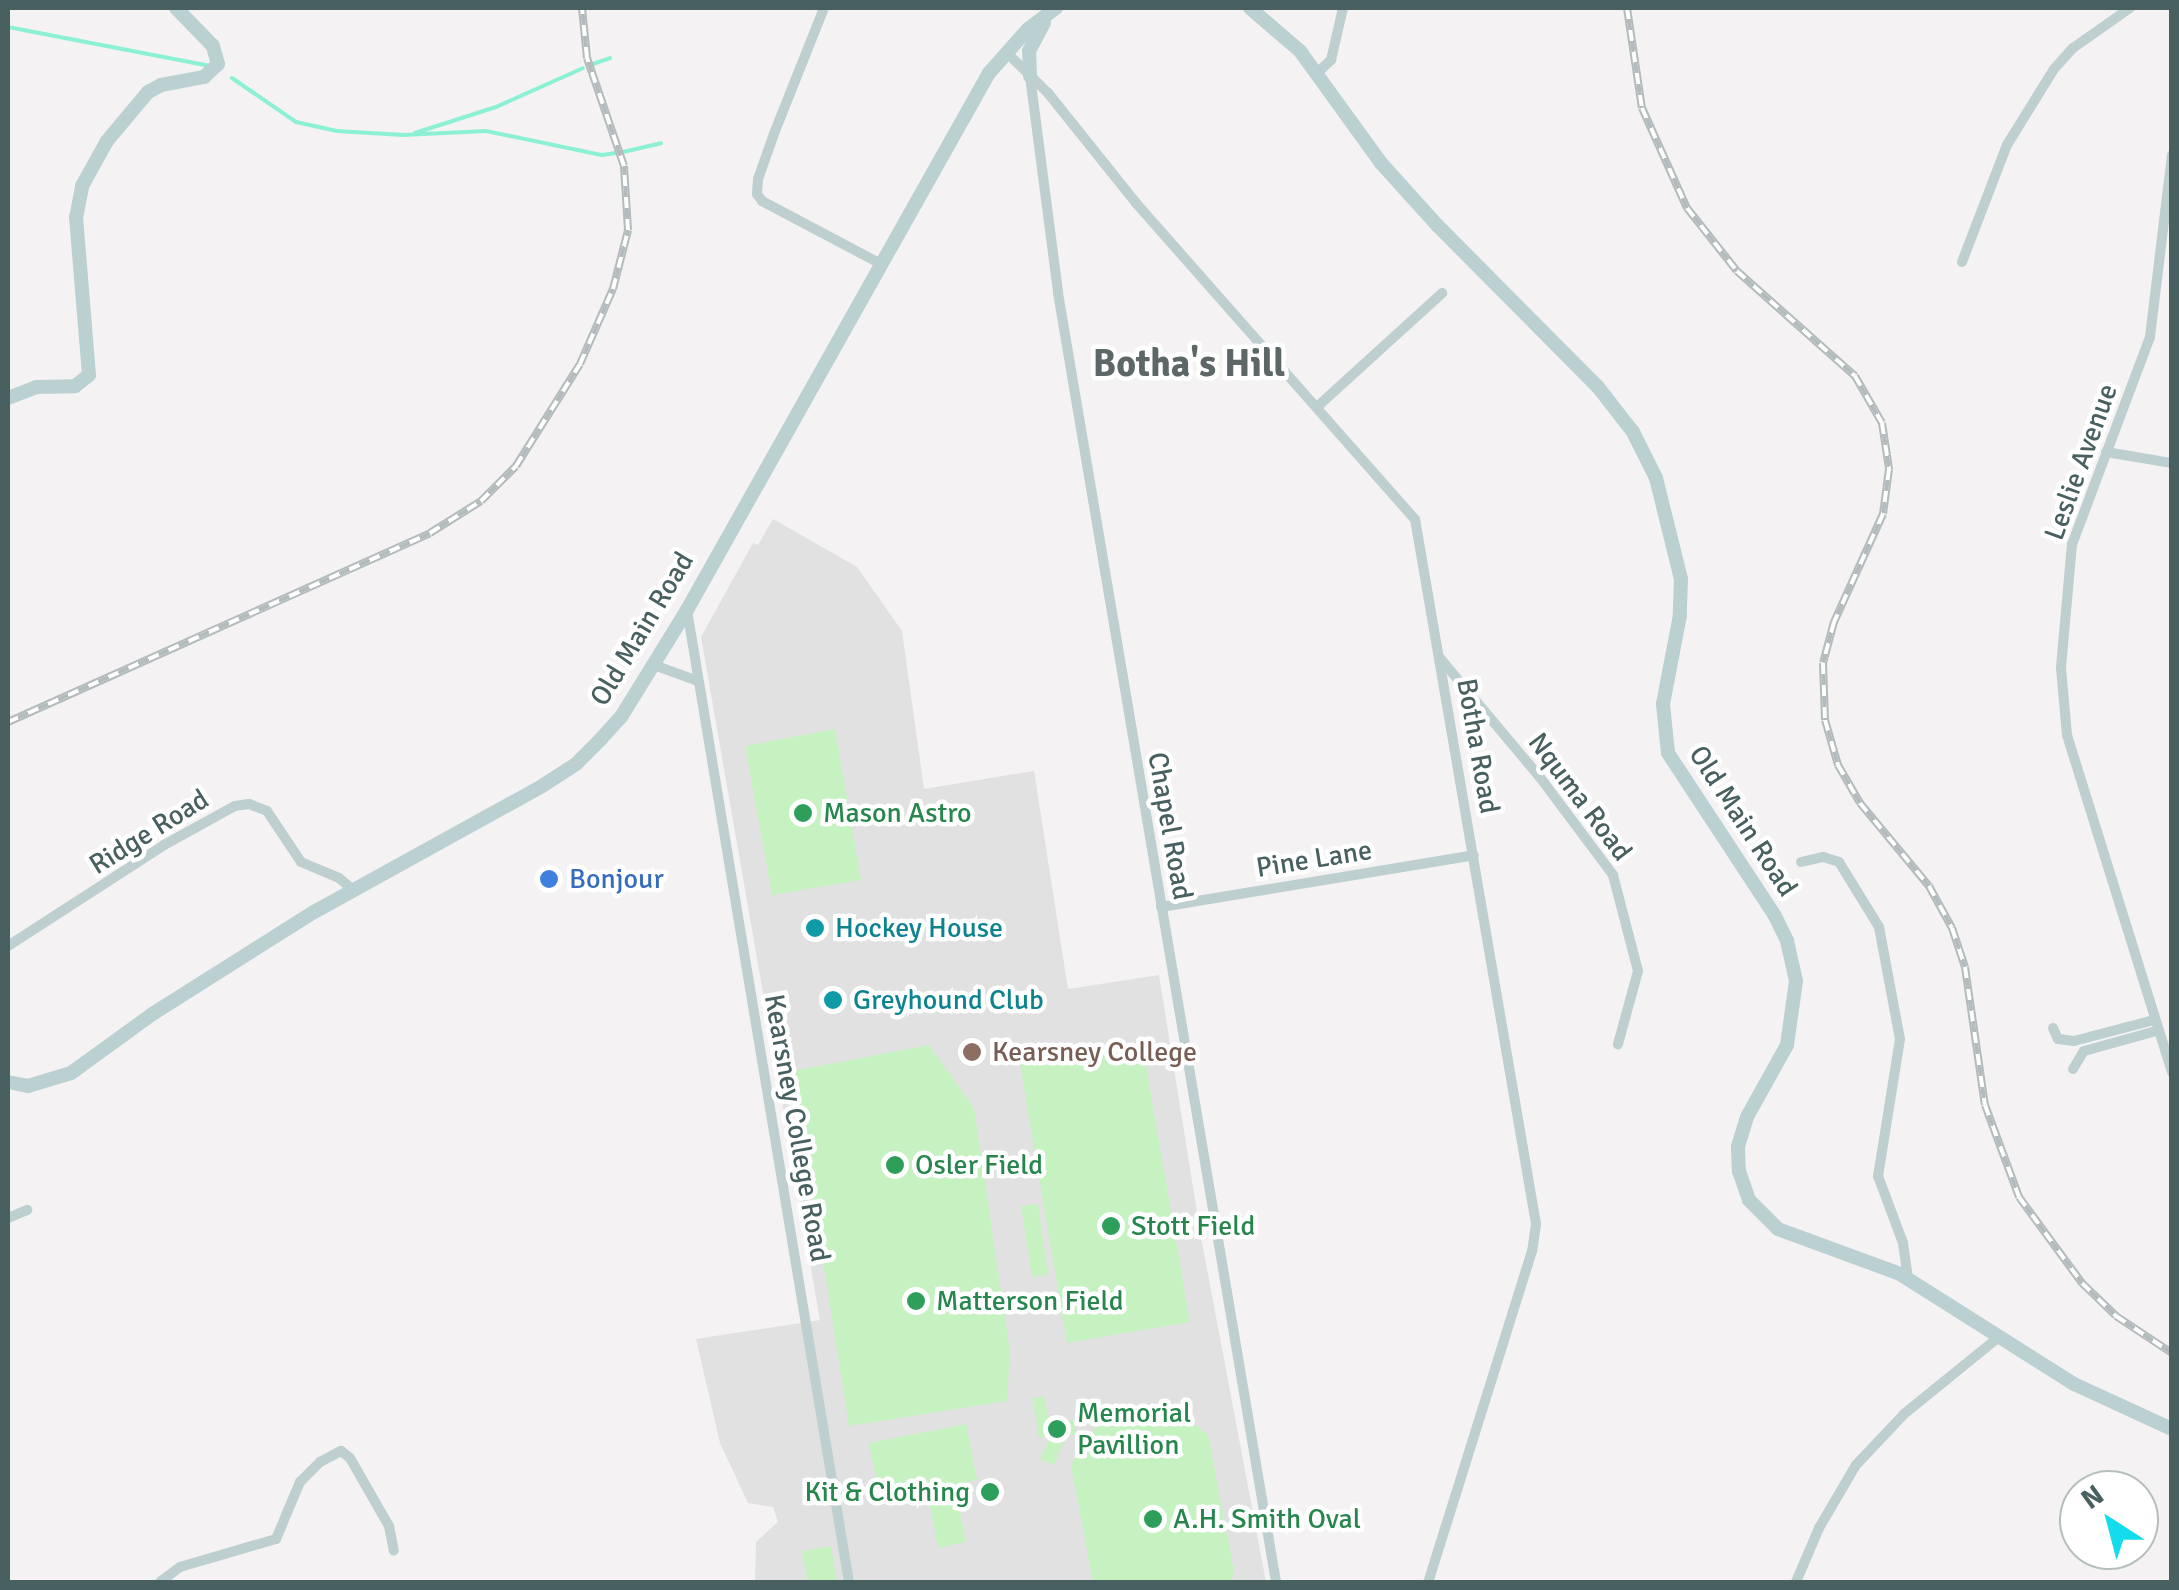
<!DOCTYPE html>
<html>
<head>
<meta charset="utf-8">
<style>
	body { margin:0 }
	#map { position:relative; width:2179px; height:1590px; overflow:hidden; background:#f4f2f3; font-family:Signika,sans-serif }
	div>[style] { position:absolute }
	.education>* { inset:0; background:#e2e1e2 }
	.green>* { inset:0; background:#c5f2c0 }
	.stream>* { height:4px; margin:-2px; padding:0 2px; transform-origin:2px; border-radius:2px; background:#8cf0d4 }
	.street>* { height:10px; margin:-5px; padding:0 5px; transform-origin:5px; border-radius:5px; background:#bdcfce }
	.secondary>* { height:14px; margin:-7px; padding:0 7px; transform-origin:7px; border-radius:7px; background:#bad0d1 }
	.rail>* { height:8px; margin-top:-4px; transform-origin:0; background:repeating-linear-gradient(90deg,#fff 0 11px,#b4bbbc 0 22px); box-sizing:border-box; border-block:2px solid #b4bbbc }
	.dots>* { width:28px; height:28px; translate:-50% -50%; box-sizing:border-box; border:5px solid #fff; border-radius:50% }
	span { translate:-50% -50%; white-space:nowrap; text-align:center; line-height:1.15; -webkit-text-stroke:9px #fff; paint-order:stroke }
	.street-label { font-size:28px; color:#496060 }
	.leisure-label { font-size:28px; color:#27864d }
	.left { translate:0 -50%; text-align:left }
	.right { translate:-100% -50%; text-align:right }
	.shop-label { font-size:28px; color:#366cbe }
	.culture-label { font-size:28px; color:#0d838f }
	.education-label { font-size:28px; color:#785e54 }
	.district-label { font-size:38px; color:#5e6767; font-weight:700 }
	.frame { position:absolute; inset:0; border:10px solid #496060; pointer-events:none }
	.north { position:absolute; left:2059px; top:1470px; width:100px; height:100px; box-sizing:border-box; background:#fff; border:2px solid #b6bfbf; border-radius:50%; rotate:324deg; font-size:28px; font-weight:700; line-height:40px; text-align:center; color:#496060 }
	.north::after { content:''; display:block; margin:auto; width:35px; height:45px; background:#13dded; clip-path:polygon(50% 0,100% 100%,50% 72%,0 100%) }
</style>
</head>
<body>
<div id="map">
	<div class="education">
		<i style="clip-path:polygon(773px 519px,857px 567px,902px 631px,924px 789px,1034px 771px,1068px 989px,1159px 975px,1201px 1237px,1266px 1582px,755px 1582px,756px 1542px,778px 1522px,773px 1507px,748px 1503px,720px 1443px,696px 1339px,820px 1320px,701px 637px,753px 543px,758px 545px)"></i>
	</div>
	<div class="green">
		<i style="clip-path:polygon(835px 729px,861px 880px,772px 895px,745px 746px)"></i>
		<i style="clip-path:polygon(1142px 1043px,1190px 1322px,1067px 1343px,1020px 1064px)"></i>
		<i style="clip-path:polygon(929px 1045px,974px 1108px,1010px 1352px,1007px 1401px,849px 1426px,793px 1071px)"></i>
		<i style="clip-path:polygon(1038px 1204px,1048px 1275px,1032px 1277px,1021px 1206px)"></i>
		<i style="clip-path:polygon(1044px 1396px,1050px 1424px,1073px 1420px,1077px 1434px,1066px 1436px,1054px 1465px,1040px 1459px,1051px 1436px,1039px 1438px,1032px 1398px)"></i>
		<i style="clip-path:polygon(1143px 1407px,1184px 1415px,1208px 1435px,1234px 1571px,1231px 1582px,1095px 1582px,1092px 1577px,1071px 1466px,1074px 1459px,1100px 1423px)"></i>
		<i style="clip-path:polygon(966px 1424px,977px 1480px,955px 1485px,966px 1542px,938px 1548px,927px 1491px,880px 1499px,869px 1443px)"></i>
		<i style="clip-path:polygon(831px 1546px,837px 1582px,808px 1582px,802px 1551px)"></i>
	</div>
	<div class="stream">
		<i style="left:8px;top:27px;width:202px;rotate:10.9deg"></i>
		<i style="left:593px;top:64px;width:18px;rotate:-19deg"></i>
		<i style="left:232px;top:78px;width:78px;rotate:34.5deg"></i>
		<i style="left:296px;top:122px;width:42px;rotate:12.4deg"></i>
		<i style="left:337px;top:131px;width:66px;rotate:3.5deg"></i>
		<i style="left:403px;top:135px;width:83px;rotate:-2.8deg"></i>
		<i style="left:486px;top:131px;width:118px;rotate:11.7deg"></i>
		<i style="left:602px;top:155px;width:14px;rotate:-8deg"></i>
		<i style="left:415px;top:133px;width:85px;rotate:-17.8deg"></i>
		<i style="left:496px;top:107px;width:95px;rotate:-24.1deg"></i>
		<i style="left:623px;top:152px;width:39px;rotate:-13deg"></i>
	</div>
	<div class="street">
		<i style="left:824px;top:8px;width:132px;rotate:111.7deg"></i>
		<i style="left:775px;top:131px;width:51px;rotate:109.5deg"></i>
		<i style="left:758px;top:179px;width:15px;rotate:94deg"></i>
		<i style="left:757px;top:194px;width:9px;rotate:54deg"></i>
		<i style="left:762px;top:201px;width:135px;rotate:27.9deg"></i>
		<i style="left:1006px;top:52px;width:59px;rotate:44.3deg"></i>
		<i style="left:1048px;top:93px;width:141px;rotate:51.3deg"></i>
		<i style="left:1136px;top:203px;width:422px;rotate:48.6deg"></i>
		<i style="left:1415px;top:519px;width:715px;rotate:80.26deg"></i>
		<i style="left:1536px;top:1224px;width:27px;rotate:98deg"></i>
		<i style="left:1532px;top:1251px;width:347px;rotate:107.4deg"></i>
		<i style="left:1316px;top:74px;width:21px;rotate:-43deg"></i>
		<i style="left:1331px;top:60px;width:53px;rotate:-77deg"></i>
		<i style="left:1030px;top:76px;width:219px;rotate:82.6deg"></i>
		<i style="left:1058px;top:293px;width:1307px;rotate:80.4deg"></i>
		<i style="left:2172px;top:155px;width:183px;rotate:96.9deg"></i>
		<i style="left:2150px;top:337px;width:221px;rotate:110.6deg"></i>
		<i style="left:2072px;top:544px;width:124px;rotate:95.1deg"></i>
		<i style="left:2061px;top:668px;width:67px;rotate:84.9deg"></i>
		<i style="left:2067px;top:735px;width:353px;rotate:72.7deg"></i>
		<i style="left:1962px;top:262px;width:125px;rotate:-69deg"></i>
		<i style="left:2007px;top:145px;width:89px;rotate:-58.3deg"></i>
		<i style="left:2054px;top:69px;width:28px;rotate:-48deg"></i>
		<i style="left:2073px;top:48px;width:70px;rotate:-35.1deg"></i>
		<i style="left:1318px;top:406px;width:168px;rotate:-42.3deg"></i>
		<i style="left:2106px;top:452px;width:67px;rotate:9.5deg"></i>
		<i style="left:687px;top:610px;width:985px;rotate:80.54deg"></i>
		<i style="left:1439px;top:657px;width:155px;rotate:50deg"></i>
		<i style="left:1539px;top:776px;width:124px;rotate:53.2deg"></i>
		<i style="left:1613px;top:875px;width:99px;rotate:75.4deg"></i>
		<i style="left:1638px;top:971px;width:76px;rotate:105.3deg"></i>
		<i style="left:654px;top:665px;width:47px;rotate:20deg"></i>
		<i style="left:1801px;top:862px;width:23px;rotate:-13deg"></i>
		<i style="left:1823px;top:857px;width:17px;rotate:17deg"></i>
		<i style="left:1839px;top:862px;width:76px;rotate:58.4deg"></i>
		<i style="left:1879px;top:927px;width:114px;rotate:79.4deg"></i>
		<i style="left:1900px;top:1039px;width:139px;rotate:99.1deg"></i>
		<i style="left:1878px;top:1176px;width:72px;rotate:69.5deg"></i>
		<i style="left:1903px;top:1243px;width:36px;rotate:82deg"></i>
		<i style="left:1161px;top:907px;width:317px;rotate:-9.4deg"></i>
		<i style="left:8px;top:946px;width:186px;rotate:-32.9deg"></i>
		<i style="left:164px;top:845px;width:81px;rotate:-28.8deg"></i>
		<i style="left:235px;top:806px;width:14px;rotate:-8deg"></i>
		<i style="left:249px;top:804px;width:19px;rotate:21deg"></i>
		<i style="left:267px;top:811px;width:61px;rotate:56.3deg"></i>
		<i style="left:301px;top:862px;width:41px;rotate:22.8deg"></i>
		<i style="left:339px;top:878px;width:17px;rotate:40deg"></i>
		<i style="left:2053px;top:1028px;width:12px;rotate:66deg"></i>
		<i style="left:2058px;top:1039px;width:16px;rotate:7deg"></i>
		<i style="left:2074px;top:1041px;width:83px;rotate:-14.7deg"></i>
		<i style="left:2073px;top:1069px;width:21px;rotate:-59deg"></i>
		<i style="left:2084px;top:1051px;width:75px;rotate:-15.5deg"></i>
		<i style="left:8px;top:1218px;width:21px;rotate:-23deg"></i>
		<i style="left:160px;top:1582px;width:25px;rotate:-37deg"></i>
		<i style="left:180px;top:1567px;width:100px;rotate:-16.3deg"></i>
		<i style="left:276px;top:1539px;width:62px;rotate:-67.2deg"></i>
		<i style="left:300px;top:1482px;width:28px;rotate:-45deg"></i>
		<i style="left:320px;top:1462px;width:24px;rotate:-28deg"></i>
		<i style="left:341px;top:1451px;width:11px;rotate:38deg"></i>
		<i style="left:350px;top:1458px;width:78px;rotate:60.2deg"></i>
		<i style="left:389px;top:1526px;width:25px;rotate:79deg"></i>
		<i style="left:1796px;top:1582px;width:59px;rotate:-66.9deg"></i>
		<i style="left:1819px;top:1528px;width:73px;rotate:-59.6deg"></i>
		<i style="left:1856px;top:1465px;width:70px;rotate:-46.7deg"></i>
		<i style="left:1904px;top:1414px;width:122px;rotate:-39deg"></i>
	</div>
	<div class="secondary">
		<i style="left:1250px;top:8px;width:66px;rotate:40.7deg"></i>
		<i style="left:1300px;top:51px;width:138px;rotate:54.1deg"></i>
		<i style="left:1381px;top:163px;width:84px;rotate:47.9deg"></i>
		<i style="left:1437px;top:225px;width:228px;rotate:45.2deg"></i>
		<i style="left:1598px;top:387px;width:57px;rotate:52.1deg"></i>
		<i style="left:1633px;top:432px;width:51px;rotate:63.4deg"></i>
		<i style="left:1656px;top:478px;width:104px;rotate:76.1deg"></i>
		<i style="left:1681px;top:579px;width:36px;rotate:92deg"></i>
		<i style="left:1680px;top:615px;width:91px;rotate:100.8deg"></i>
		<i style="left:1663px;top:704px;width:49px;rotate:84.2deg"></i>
		<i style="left:1668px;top:753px;width:195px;rotate:56.7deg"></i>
		<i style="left:1775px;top:916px;width:28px;rotate:64deg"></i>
		<i style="left:1787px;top:941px;width:41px;rotate:77.3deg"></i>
		<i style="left:1796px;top:981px;width:65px;rotate:98deg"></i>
		<i style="left:1787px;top:1045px;width:82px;rotate:119.1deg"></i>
		<i style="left:1747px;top:1117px;width:31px;rotate:107deg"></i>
		<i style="left:1738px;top:1147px;width:24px;rotate:88deg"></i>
		<i style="left:1739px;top:1171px;width:31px;rotate:71deg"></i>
		<i style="left:1749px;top:1200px;width:41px;rotate:45deg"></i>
		<i style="left:1778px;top:1229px;width:130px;rotate:20.2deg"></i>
		<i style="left:1900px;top:1274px;width:206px;rotate:32.3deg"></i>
		<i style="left:2074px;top:1384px;width:108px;rotate:24.7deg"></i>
		<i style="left:1030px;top:76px;width:25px;rotate:-92deg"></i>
		<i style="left:1029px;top:51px;width:32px;rotate:-62deg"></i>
		<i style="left:8px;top:398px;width:30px;rotate:-21deg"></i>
		<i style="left:36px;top:387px;width:39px;rotate:-1deg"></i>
		<i style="left:75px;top:386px;width:18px;rotate:-38deg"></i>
		<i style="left:89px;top:375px;width:158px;rotate:-94.7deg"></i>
		<i style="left:76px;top:218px;width:33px;rotate:-79deg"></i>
		<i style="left:82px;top:186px;width:51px;rotate:-60.9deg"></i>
		<i style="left:107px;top:141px;width:64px;rotate:-50.1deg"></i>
		<i style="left:148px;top:92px;width:15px;rotate:-28deg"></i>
		<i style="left:161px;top:85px;width:44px;rotate:-10.5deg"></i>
		<i style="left:204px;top:77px;width:19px;rotate:-43deg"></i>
		<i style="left:218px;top:64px;width:19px;rotate:-106deg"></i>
		<i style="left:213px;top:46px;width:53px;rotate:-134.2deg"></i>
		<i style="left:8px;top:1082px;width:20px;rotate:11deg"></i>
		<i style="left:28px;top:1086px;width:45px;rotate:-16.8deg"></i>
		<i style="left:71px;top:1073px;width:102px;rotate:-35.9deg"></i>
		<i style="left:154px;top:1013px;width:189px;rotate:-32.3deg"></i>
		<i style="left:314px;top:912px;width:260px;rotate:-28.9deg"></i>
		<i style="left:542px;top:786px;width:40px;rotate:-32.9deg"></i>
		<i style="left:576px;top:764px;width:34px;rotate:-45deg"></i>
		<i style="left:600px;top:740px;width:31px;rotate:-48deg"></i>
		<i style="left:621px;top:717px;width:126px;rotate:-58.3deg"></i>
		<i style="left:687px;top:610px;width:616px;rotate:-60.65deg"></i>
		<i style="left:989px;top:73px;width:59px;rotate:-48.4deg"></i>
		<i style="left:1028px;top:29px;width:35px;rotate:-37deg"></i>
	</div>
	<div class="rail">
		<i style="left:1627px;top:8px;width:101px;rotate:81.5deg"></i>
		<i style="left:1642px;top:108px;width:110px;rotate:65.8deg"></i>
		<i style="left:1687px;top:208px;width:80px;rotate:51.6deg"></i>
		<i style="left:1737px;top:271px;width:158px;rotate:41.7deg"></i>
		<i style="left:1855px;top:376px;width:54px;rotate:60.1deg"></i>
		<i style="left:1882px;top:423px;width:47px;rotate:81.3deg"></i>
		<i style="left:1889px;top:469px;width:45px;rotate:97.6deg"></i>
		<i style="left:1883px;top:514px;width:119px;rotate:114.4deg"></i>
		<i style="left:1834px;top:622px;width:42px;rotate:105deg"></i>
		<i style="left:1823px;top:663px;width:57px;rotate:88deg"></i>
		<i style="left:1825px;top:720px;width:47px;rotate:73.9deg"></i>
		<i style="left:1838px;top:765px;width:44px;rotate:59.9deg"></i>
		<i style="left:1860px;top:803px;width:108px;rotate:50.3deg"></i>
		<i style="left:1929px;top:886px;width:48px;rotate:61.3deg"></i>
		<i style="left:1952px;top:928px;width:41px;rotate:71.6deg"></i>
		<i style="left:1965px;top:967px;width:139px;rotate:81.8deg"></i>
		<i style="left:1985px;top:1105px;width:98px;rotate:69.7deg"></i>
		<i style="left:2019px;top:1197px;width:107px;rotate:53.8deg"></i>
		<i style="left:2082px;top:1283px;width:47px;rotate:44.1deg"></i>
		<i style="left:2116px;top:1316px;width:67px;rotate:33.5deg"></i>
		<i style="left:8px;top:722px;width:462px;rotate:-24.1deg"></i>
		<i style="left:430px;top:533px;width:60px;rotate:-32.1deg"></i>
		<i style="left:481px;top:501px;width:49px;rotate:-45deg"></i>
		<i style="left:516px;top:466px;width:120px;rotate:-57.9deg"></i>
		<i style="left:580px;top:364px;width:82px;rotate:-66.3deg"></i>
		<i style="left:613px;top:289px;width:61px;rotate:-75.7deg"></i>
		<i style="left:628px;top:230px;width:64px;rotate:-93.6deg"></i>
		<i style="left:624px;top:166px;width:114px;rotate:-108.9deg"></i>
		<i style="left:587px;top:58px;width:50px;rotate:-95.7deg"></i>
	</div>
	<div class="dots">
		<i style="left:803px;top:813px;background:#2e9e5b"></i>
		<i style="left:549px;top:879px;background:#3f7fe0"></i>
		<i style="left:815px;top:928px;background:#0f9aa8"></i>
		<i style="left:833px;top:1000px;background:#0f9aa8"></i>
		<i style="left:972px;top:1052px;background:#8d6e63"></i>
		<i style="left:895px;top:1165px;background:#2e9e5b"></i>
		<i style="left:1111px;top:1226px;background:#2e9e5b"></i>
		<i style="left:916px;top:1301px;background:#2e9e5b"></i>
		<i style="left:1057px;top:1429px;background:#2e9e5b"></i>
		<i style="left:990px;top:1492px;background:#2e9e5b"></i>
		<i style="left:1153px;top:1519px;background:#2e9e5b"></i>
	</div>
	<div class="street-label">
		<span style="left:2081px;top:462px;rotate:-70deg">Leslie Avenue</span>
		<span style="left:642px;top:629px;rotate:-59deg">Old Main Road</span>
		<span style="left:1478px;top:746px;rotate:80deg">Botha Road</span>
		<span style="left:1580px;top:797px;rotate:53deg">Nquma Road</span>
		<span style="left:1743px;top:821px;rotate:57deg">Old Main Road</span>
		<span style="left:1170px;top:826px;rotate:80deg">Chapel Road</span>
		<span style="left:149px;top:832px;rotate:-32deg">Ridge Road</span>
		<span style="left:1314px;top:859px;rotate:-9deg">Pine Lane</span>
		<span style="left:797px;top:1128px;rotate:80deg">Kearsney College Road</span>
	</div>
	<div class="leisure-label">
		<span class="left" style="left:823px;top:813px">Mason Astro</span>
		<span class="left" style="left:915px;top:1165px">Osler Field</span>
		<span class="left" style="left:1131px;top:1226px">Stott Field</span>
		<span class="left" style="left:936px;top:1301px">Matterson Field</span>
		<span class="left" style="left:1077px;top:1429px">Memorial<br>Pavillion</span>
		<span class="right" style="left:970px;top:1492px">Kit &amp; Clothing</span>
		<span class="left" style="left:1173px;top:1519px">A.H. Smith Oval</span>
	</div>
	<div class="shop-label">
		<span class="left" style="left:569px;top:879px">Bonjour</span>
	</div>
	<div class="culture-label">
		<span class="left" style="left:835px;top:928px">Hockey House</span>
		<span class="left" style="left:853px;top:1000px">Greyhound Club</span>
	</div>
	<div class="education-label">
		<span class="left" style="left:992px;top:1052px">Kearsney College</span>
	</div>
	<div class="district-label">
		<span style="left:1189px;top:364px">Botha's Hill</span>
	</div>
	<div class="frame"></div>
	<div class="north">N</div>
</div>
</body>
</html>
